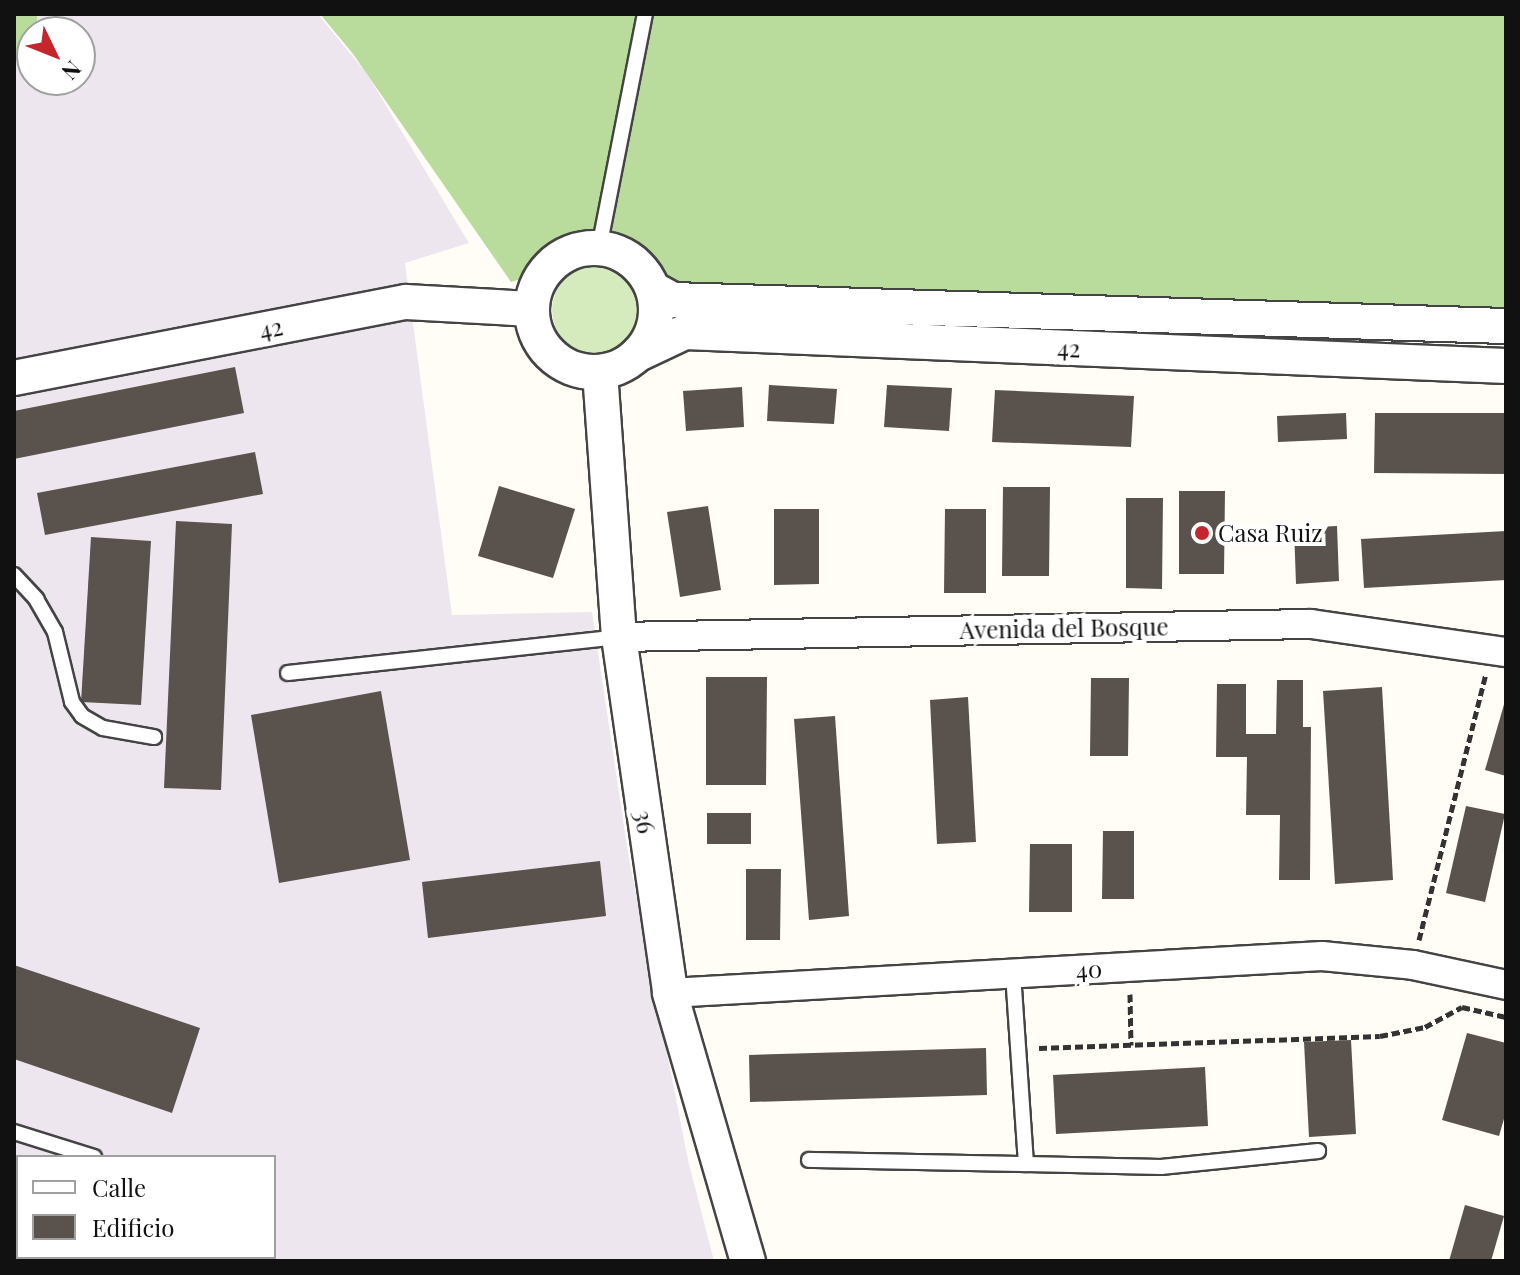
<!DOCTYPE html>
<html>
<head>
<meta charset="utf-8">
<style>
	body { margin:0 }
	#map { position:relative; width:1520px; height:1275px; overflow:hidden; background:#fffdf5; font-family:"Playfair Display",serif }
	div>[style] { position:absolute }
	.industrial>* { inset:0; background:#eee6ef }
	.green>* { inset:0; background:#d5ebbd }
	.round { border-radius:50% }
	.forest>* { inset:0; background:#b9dc9c }
	.building>* { inset:0; background:#5a524d }
	.path>* { height:5px; margin-top:-2.5px; transform-origin:0; background:repeating-linear-gradient(90deg,#333 0 8px,transparent 0 12px) }
	.roads { filter:drop-shadow(2px 0 #444) drop-shadow(-2px 0 #444) drop-shadow(0 2px #444) drop-shadow(0 -2px #444) }
	.service>* { height:14px; margin:-7px; padding:0 7px; transform-origin:7px; border-radius:7px; background:#fff }
	.minor>* { height:28px; margin:-14px; padding:0 14px; transform-origin:14px; border-radius:14px; background:#fff }
	.tertiary>* { height:34px; margin:-17px; padding:0 17px; transform-origin:17px; border-radius:17px; background:#fff }
	.tertiary>.ring { margin:-17px; padding:0; box-sizing:content-box; background:none; border:34px solid #fff; border-radius:50% }
	.dots>* { width:22px; height:22px; translate:-50% -50%; box-sizing:border-box; border:4px solid #fff; border-radius:50% }
	span { translate:-50% -50%; white-space:nowrap; text-align:center; line-height:1.15; -webkit-text-stroke:8px #fff; paint-order:stroke }
	.street-label { font-size:24px; color:#111 }
	.poi-label { font-size:24px; color:#111 }
	.left { translate:0 -50%; text-align:left }
	.frame { position:absolute; inset:0; border:16px solid #111; pointer-events:none }
	.legend { position:absolute; left:16px; top:1155px; width:260px; height:104px; box-sizing:border-box; background:#fff; border:2px solid #a0a0a0; margin:0; padding:10px 14px; list-style:none; font-size:24px; color:#111 }
	.legend li { display:flex; align-items:center; gap:16px; height:40px }
	.legend b { width:40px; border:2px solid #a0a0a0 }
	.north { position:absolute; left:16px; top:16px; width:80px; height:80px; box-sizing:border-box; background:#fff; border:2px solid #a0a0a0; border-radius:50%; rotate:133deg; font-size:22px; font-weight:700; line-height:32px; text-align:center; color:#111 }
	.north::after { content:''; display:block; margin:auto; width:28px; height:36px; background:#c4262e; clip-path:polygon(50% 0,100% 100%,50% 72%,0 100%) }
</style>
</head>
<body>
<div id="map">
	<div class="industrial">
		<i style="clip-path:polygon(37px 14px,318px 14px,367px 74px,469px 243px,405px 263px,452px 615px,592px 612px,628px 853px,688px 1160px,714px 1261px,133px 1261px,122px 1257px,274px 1257px,274px 1157px,18px 1157px,18px 1221px,14px 1220px,14px 62px,32px 55px,32px 80px,80px 80px,80px 32px,37px 32px)"></i>
	</div>
	<div class="green">
		<i class="round" style="left:552px;top:266px;width:88px;height:88px"></i>
	</div>
	<div class="forest">
		<i style="clip-path:polygon(14px 14px,37px 14px,37px 32px,32px 32px,32px 55px,14px 62px)"></i>
		<i style="clip-path:polygon(320px 14px,1506px 14px,1506px 318px,654px 285px,644px 269px,624px 251px,601px 245px,579px 246px,561px 254px,542px 273px,511px 282px,353px 54px)"></i>
	</div>
	<div class="building">
		<i style="clip-path:polygon(235px 367px,244px 413px,14px 459px,14px 411px)"></i>
		<i style="clip-path:polygon(769px 385px,837px 389px,834px 424px,767px 421px)"></i>
		<i style="clip-path:polygon(887px 385px,952px 388px,949px 431px,884px 427px)"></i>
		<i style="clip-path:polygon(742px 387px,744px 427px,686px 431px,683px 391px)"></i>
		<i style="clip-path:polygon(995px 390px,1134px 396px,1131px 447px,992px 442px)"></i>
		<i style="clip-path:polygon(1346px 413px,1347px 439px,1278px 442px,1277px 416px)"></i>
		<i style="clip-path:polygon(1375px 413px,1506px 413px,1506px 474px,1374px 473px)"></i>
		<i style="clip-path:polygon(255px 452px,263px 494px,45px 535px,37px 493px)"></i>
		<i style="clip-path:polygon(499px 486px,575px 509px,553px 578px,478px 556px)"></i>
		<i style="clip-path:polygon(1003px 487px,1050px 487px,1049px 576px,1002px 576px)"></i>
		<i style="clip-path:polygon(1179px 491px,1225px 491px,1224px 574px,1179px 574px)"></i>
		<i style="clip-path:polygon(1126px 498px,1163px 498px,1162px 589px,1126px 588px)"></i>
		<i style="clip-path:polygon(708px 506px,721px 590px,680px 597px,667px 512px)"></i>
		<i style="clip-path:polygon(774px 509px,819px 509px,819px 584px,774px 585px)"></i>
		<i style="clip-path:polygon(945px 509px,986px 509px,986px 593px,944px 593px)"></i>
		<i style="clip-path:polygon(176px 521px,232px 524px,221px 790px,164px 788px)"></i>
		<i style="clip-path:polygon(1337px 526px,1339px 581px,1296px 584px,1294px 528px)"></i>
		<i style="clip-path:polygon(1506px 531px,1506px 580px,1364px 588px,1361px 539px)"></i>
		<i style="clip-path:polygon(91px 537px,151px 541px,141px 705px,81px 702px)"></i>
		<i style="clip-path:polygon(706px 677px,767px 677px,766px 785px,706px 785px)"></i>
		<i style="clip-path:polygon(1091px 678px,1129px 678px,1128px 756px,1090px 756px)"></i>
		<i style="clip-path:polygon(1277px 680px,1303px 680px,1303px 727px,1311px 727px,1310px 880px,1279px 880px,1280px 815px,1246px 815px,1247px 757px,1216px 757px,1217px 684px,1246px 684px,1246px 734px,1276px 734px)"></i>
		<i style="clip-path:polygon(1382px 687px,1393px 880px,1335px 884px,1323px 691px)"></i>
		<i style="clip-path:polygon(381px 691px,410px 860px,279px 883px,251px 715px)"></i>
		<i style="clip-path:polygon(968px 697px,976px 842px,937px 844px,930px 700px)"></i>
		<i style="clip-path:polygon(1505px 701px,1506px 701px,1506px 776px,1485px 770px)"></i>
		<i style="clip-path:polygon(835px 716px,849px 916px,809px 920px,794px 719px)"></i>
		<i style="clip-path:polygon(1466px 806px,1505px 814px,1485px 902px,1446px 893px)"></i>
		<i style="clip-path:polygon(707px 813px,751px 813px,751px 844px,707px 844px)"></i>
		<i style="clip-path:polygon(1103px 831px,1134px 831px,1134px 899px,1102px 899px)"></i>
		<i style="clip-path:polygon(1030px 844px,1072px 844px,1072px 912px,1029px 912px)"></i>
		<i style="clip-path:polygon(600px 861px,606px 916px,428px 938px,422px 882px)"></i>
		<i style="clip-path:polygon(746px 869px,781px 869px,780px 940px,746px 940px)"></i>
		<i style="clip-path:polygon(14px 965px,200px 1028px,172px 1113px,14px 1059px)"></i>
		<i style="clip-path:polygon(1467px 1033px,1506px 1043px,1506px 1112px,1499px 1136px,1442px 1120px)"></i>
		<i style="clip-path:polygon(1351px 1040px,1356px 1134px,1309px 1137px,1304px 1042px)"></i>
		<i style="clip-path:polygon(986px 1048px,987px 1095px,750px 1102px,749px 1055px)"></i>
		<i style="clip-path:polygon(1205px 1067px,1208px 1126px,1056px 1134px,1053px 1075px)"></i>
		<i style="clip-path:polygon(1465px 1205px,1504px 1216px,1491px 1261px,1449px 1261px)"></i>
	</div>
	<div class="path">
		<i style="left:1419px;top:940px;width:274px;rotate:-75.9deg"></i>
		<i style="left:1130px;top:994px;width:51px;rotate:88.9deg"></i>
		<i style="left:1039px;top:1048px;width:341px;rotate:-2deg"></i>
		<i style="left:1380px;top:1036px;width:46px;rotate:-11.3deg"></i>
		<i style="left:1425px;top:1027px;width:42px;rotate:-28.4deg"></i>
		<i style="left:1462px;top:1007px;width:45px;rotate:12.8deg"></i>
	</div>
	<div class="roads">
		<div class="service">
			<i style="left:599px;top:248px;width:238px;rotate:-78.9deg"></i>
			<i style="left:14px;top:575px;width:33px;rotate:47deg"></i>
			<i style="left:36px;top:599px;width:38px;rotate:60deg"></i>
			<i style="left:55px;top:632px;width:72px;rotate:76.3deg"></i>
			<i style="left:72px;top:702px;width:17px;rotate:54deg"></i>
			<i style="left:82px;top:716px;width:24px;rotate:30deg"></i>
			<i style="left:103px;top:728px;width:52px;rotate:10deg"></i>
			<i style="left:288px;top:673px;width:332px;rotate:-6.2deg"></i>
			<i style="left:14px;top:1132px;width:84px;rotate:17.4deg"></i>
			<i style="left:809px;top:1160px;width:217px;rotate:1.1deg"></i>
			<i style="left:1026px;top:1164px;width:191px;rotate:-93.9deg"></i>
			<i style="left:1026px;top:1164px;width:135px;rotate:1.3deg"></i>
			<i style="left:1161px;top:1167px;width:158px;rotate:-5.8deg"></i>
		</div>
		<div class="minor">
			<i style="left:619px;top:637px;width:692px;rotate:-1.08deg"></i>
			<i style="left:1311px;top:624px;width:197px;rotate:8.2deg"></i>
			<i style="left:670px;top:993px;width:653px;rotate:-3.25deg"></i>
			<i style="left:1322px;top:956px;width:91px;rotate:5.6deg"></i>
			<i style="left:1413px;top:965px;width:95px;rotate:12.1deg"></i>
		</div>
		<div class="tertiary">
			<i class="ring" style="left:532px;top:248px;width:90px;height:90px"></i>
			<i style="left:653px;top:289px;width:23px;rotate:29deg"></i>
			<i style="left:673px;top:300px;width:833px;rotate:1.79deg"></i>
			<i style="left:638px;top:354px;width:52px;rotate:-25.1deg"></i>
			<i style="left:685px;top:332px;width:822px;rotate:2.37deg"></i>
			<i style="left:600px;top:372px;width:266px;rotate:85.9deg"></i>
			<i style="left:619px;top:637px;width:360px;rotate:81.8deg"></i>
			<i style="left:670px;top:993px;width:279px;rotate:73.8deg"></i>
			<i style="left:14px;top:378px;width:399px;rotate:-11deg"></i>
			<i style="left:406px;top:302px;width:125px;rotate:3.2deg"></i>
		</div>
	</div>
	<div class="dots">
		<i style="left:1202px;top:533px;background:#c4262e"></i>
	</div>
	<div class="street-label">
		<span style="left:271px;top:328px;rotate:-11deg">42</span>
		<span style="left:1069px;top:348px;rotate:2deg">42</span>
		<span style="left:1064px;top:628px;rotate:-1deg">Avenida del Bosque</span>
		<span style="left:645px;top:822px;rotate:82deg">36</span>
		<span style="left:1089px;top:969px;rotate:-3deg">40</span>
	</div>
	<div class="poi-label">
		<span class="left" style="left:1218px;top:533px">Casa Ruiz</span>
	</div>
	<div class="frame"></div>
	<ul class="legend">
	<li><b style="height:10px;background:#fff"></b>Calle</li>
	<li><b style="height:22px;background:#5a524d"></b>Edificio</li>
	</ul>
	<div class="north">N</div>
</div>
</body>
</html>
